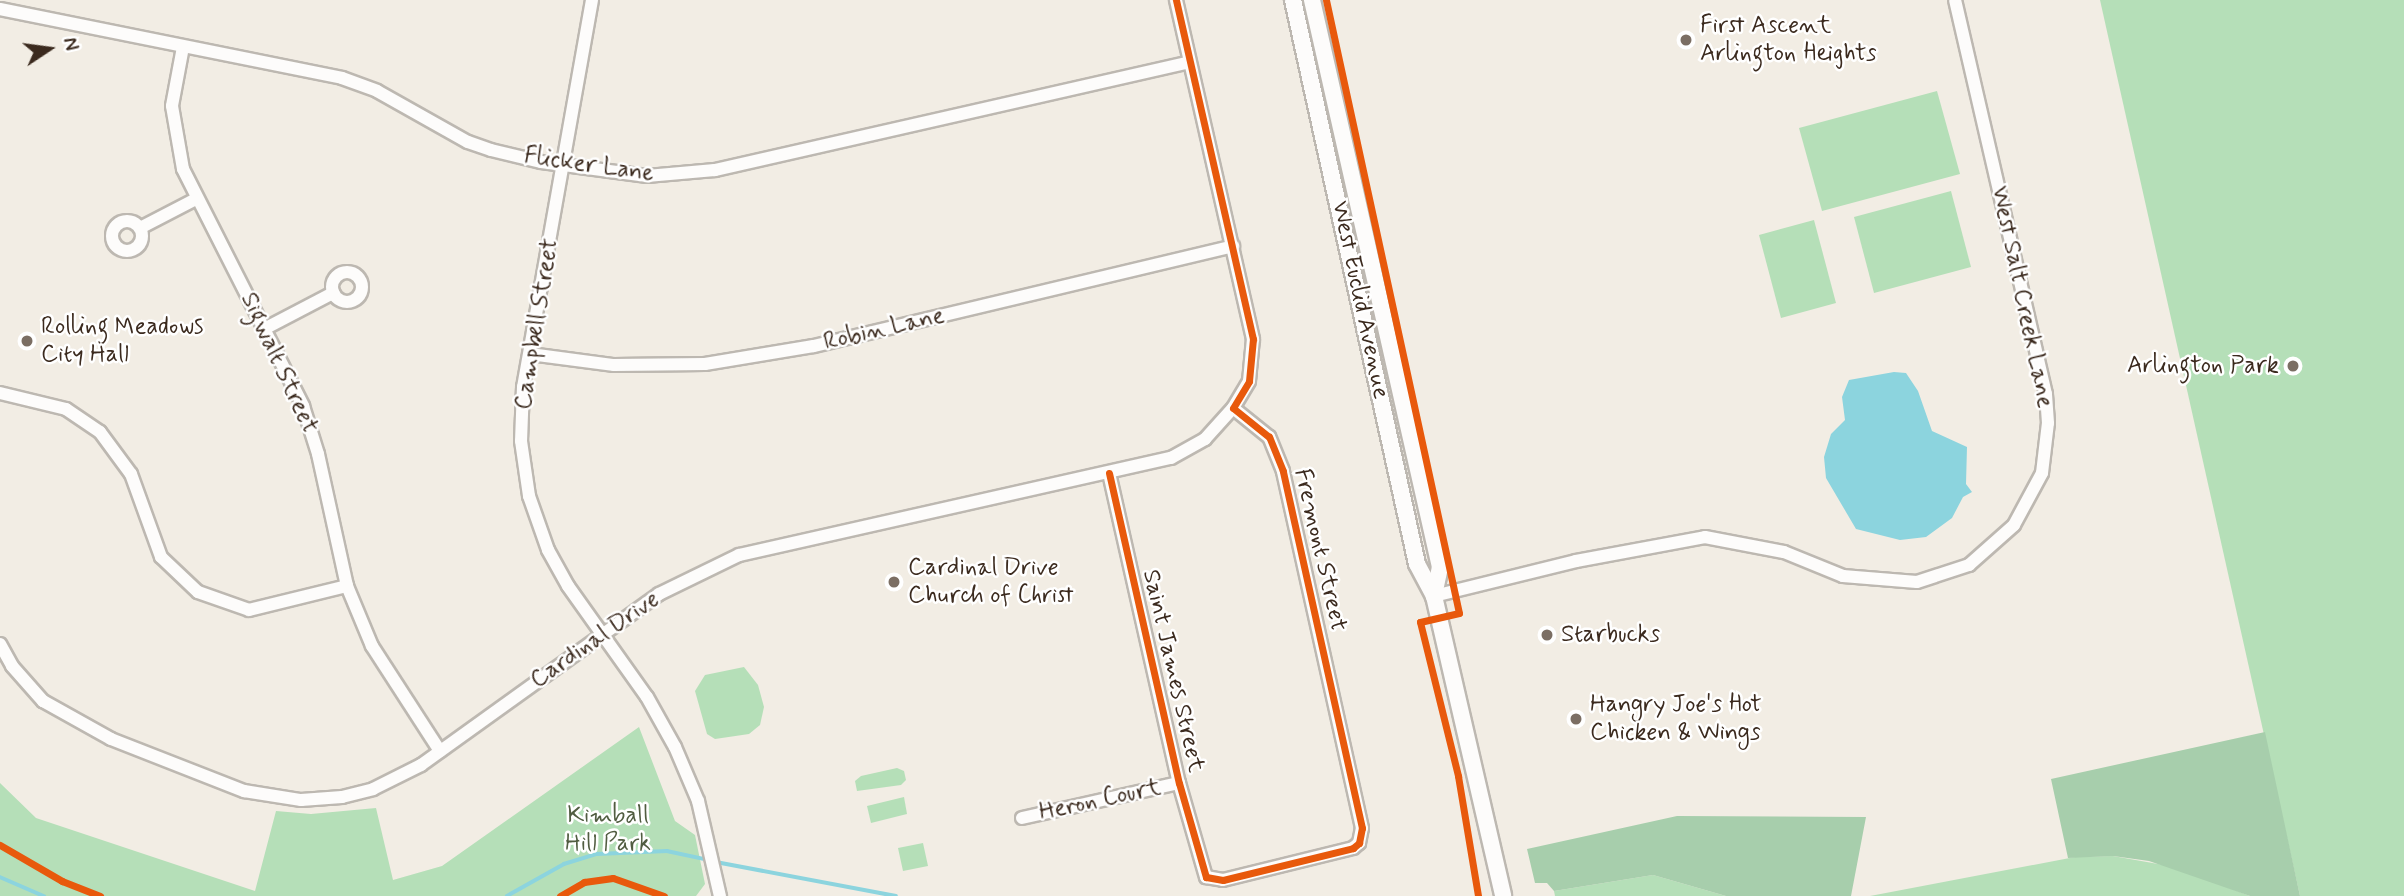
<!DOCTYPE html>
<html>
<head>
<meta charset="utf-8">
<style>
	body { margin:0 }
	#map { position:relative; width:2404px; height:896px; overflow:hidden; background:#f2ede4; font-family:Mynerve,sans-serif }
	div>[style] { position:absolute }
	.green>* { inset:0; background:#b5dfb8 }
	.forest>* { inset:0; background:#a7ceac }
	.water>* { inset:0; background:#8cd4de }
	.stream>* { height:3.5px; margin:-1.75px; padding:0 1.75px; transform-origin:1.75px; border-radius:1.75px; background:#8cd4de }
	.roads { filter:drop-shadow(2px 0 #bdb8b1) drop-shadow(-2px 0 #bdb8b1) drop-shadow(0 2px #bdb8b1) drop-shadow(0 -2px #bdb8b1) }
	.minor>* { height:12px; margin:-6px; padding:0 6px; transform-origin:6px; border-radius:6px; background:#fdfcfb }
	.minor>.ring { margin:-6px; padding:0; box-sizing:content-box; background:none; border:12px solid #fdfcfb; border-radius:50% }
	.major>* { height:16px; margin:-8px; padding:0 8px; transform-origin:8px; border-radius:8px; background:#fdfcfb }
	.cycleway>* { height:7px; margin:-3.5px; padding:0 3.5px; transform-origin:3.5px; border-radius:3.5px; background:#e8590c }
	.dots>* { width:19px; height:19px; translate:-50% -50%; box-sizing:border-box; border:4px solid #fff; border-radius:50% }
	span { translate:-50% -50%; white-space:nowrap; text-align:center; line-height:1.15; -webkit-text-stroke:5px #fff; paint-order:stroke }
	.poi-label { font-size:24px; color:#3b2a1e }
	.left { translate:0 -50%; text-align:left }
	.right { translate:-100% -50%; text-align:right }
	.street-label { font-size:24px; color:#3b2a1e }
	.park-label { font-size:24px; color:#515d41 }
	.north { position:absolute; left:14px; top:14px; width:70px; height:70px; -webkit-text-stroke:5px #fff; paint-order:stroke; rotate:77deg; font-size:19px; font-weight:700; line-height:28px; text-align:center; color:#3b2a1e }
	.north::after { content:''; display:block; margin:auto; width:24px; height:32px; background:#3b2a1e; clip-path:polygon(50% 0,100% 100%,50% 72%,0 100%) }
</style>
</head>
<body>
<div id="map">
	<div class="green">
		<i style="clip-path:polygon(2100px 0,2404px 0,2404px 896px,2300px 896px)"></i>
		<i style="clip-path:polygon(1937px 91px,1960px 174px,1822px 211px,1799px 128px)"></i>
		<i style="clip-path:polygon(1951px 191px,1971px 267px,1874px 293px,1854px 217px)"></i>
		<i style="clip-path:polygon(1814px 220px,1836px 303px,1781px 318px,1759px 235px)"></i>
		<i style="clip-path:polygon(744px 667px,758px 685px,764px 707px,760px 725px,749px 734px,715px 739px,707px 734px,695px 691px,705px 675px)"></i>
		<i style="clip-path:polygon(639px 727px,675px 821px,695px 835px,705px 884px,696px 896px,0 896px,0 783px,36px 818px,255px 891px,276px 811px,311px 814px,376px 808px,393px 880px,442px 866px)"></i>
		<i style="clip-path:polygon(897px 768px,904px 771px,906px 780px,901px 785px,857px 791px,855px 781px,861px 776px)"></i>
		<i style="clip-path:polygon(904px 797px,907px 814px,871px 823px,867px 806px)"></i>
		<i style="clip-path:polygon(923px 843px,928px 866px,903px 871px,898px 848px)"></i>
		<i style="clip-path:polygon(2113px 856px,2175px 867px,2250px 896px,1870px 896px,2075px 857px)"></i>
		<i style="clip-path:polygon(1653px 875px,1726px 896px,1555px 896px,1554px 891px)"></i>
	</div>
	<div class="forest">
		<i style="clip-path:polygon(2265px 732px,2300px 896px,2250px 896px,2149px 861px,2113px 856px,2068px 858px,2051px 779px)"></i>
		<i style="clip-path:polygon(1677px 816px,1866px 817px,1851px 896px,1726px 896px,1653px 875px,1554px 891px,1547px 883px,1535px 883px,1527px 849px)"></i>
	</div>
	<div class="water">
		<i style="clip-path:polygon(1894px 372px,1906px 373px,1918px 391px,1932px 431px,1967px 447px,1966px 484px,1972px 492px,1963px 497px,1952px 518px,1926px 537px,1900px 540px,1856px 529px,1826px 478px,1824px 457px,1831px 434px,1845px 420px,1842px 397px,1849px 380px)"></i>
	</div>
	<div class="stream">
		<i style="left:716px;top:862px;width:183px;rotate:10.7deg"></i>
		<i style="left:0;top:877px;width:48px;rotate:23.4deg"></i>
		<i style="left:507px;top:896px;width:65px;rotate:-29.3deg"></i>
		<i style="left:564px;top:864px;width:34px;rotate:-17deg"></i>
		<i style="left:597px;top:854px;width:70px;rotate:-2.5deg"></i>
		<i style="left:667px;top:851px;width:43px;rotate:12.1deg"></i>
	</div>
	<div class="roads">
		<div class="minor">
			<i style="left:592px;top:0;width:393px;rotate:100.1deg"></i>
			<i style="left:523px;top:387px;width:54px;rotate:92.1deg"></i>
			<i style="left:521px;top:441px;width:56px;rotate:81.7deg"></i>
			<i style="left:529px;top:496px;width:57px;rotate:70.6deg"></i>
			<i style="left:548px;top:550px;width:41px;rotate:60.9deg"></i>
			<i style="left:568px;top:586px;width:136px;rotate:54.6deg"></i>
			<i style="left:647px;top:697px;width:57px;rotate:60.8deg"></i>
			<i style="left:675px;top:747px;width:59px;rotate:66.9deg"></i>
			<i style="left:698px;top:801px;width:98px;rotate:77deg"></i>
			<i style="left:0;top:9px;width:349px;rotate:11.4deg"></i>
			<i style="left:342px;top:78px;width:37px;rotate:20deg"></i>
			<i style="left:377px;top:91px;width:104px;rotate:29.3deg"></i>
			<i style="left:468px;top:142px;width:24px;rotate:19deg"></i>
			<i style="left:491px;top:150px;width:51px;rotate:13.5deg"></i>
			<i style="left:541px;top:162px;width:107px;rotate:7.5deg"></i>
			<i style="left:647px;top:176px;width:68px;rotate:-5deg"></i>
			<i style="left:715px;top:170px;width:486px;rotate:-12.8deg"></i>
			<i style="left:183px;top:47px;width:60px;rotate:100.6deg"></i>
			<i style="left:172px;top:106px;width:64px;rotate:80.1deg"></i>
			<i style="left:183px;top:169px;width:266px;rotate:63.1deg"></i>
			<i style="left:303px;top:406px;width:50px;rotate:72.6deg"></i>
			<i style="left:318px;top:454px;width:135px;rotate:77.6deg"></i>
			<i style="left:347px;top:586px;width:65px;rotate:67.4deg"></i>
			<i style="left:372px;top:646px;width:125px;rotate:57.1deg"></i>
			<i class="ring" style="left:112px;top:221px;width:18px;height:18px"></i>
			<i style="left:140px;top:228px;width:63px;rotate:-27.4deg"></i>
			<i class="ring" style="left:332px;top:272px;width:18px;height:18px"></i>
			<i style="left:266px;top:328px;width:76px;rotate:-27.6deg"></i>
			<i style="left:530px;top:354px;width:85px;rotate:7.5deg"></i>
			<i style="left:614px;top:365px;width:91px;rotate:-0.6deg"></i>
			<i style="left:705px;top:364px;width:110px;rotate:-9.4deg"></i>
			<i style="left:814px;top:346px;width:431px;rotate:-13.4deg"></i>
			<i style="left:0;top:393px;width:68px;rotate:13.6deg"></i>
			<i style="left:66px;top:409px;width:41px;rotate:34.1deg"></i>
			<i style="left:100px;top:432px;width:52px;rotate:53.6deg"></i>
			<i style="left:131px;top:474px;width:88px;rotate:70.1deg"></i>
			<i style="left:161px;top:557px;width:51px;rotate:43.4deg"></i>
			<i style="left:198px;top:592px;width:54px;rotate:19.4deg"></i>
			<i style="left:249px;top:610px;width:101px;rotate:-13.8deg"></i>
			<i style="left:1109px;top:473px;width:318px;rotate:77.3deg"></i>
			<i style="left:1179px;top:783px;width:98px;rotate:74deg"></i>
			<i style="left:1206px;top:877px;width:17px;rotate:10deg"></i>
			<i style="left:1223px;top:880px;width:134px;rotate:-13.8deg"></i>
			<i style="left:1353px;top:848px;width:8px;rotate:-40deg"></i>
			<i style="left:1359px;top:843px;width:15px;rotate:-79deg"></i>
			<i style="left:1362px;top:828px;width:366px;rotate:-102.5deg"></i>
			<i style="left:1283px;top:471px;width:37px;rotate:-112deg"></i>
			<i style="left:1269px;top:437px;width:46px;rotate:-141.1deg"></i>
			<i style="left:1233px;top:408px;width:31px;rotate:-59deg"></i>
			<i style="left:1249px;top:381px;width:42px;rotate:-84.6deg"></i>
			<i style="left:1253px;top:339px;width:348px;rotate:-102.8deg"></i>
			<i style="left:1434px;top:596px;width:146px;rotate:-13.8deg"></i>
			<i style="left:1576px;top:561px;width:131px;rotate:-10.5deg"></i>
			<i style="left:1705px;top:537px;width:80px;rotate:10.8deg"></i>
			<i style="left:1784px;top:552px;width:64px;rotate:22.1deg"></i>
			<i style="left:1843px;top:576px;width:74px;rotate:4.6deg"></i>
			<i style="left:1917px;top:582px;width:55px;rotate:-18.1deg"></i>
			<i style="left:1969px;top:565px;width:60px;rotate:-41.6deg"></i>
			<i style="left:2014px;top:525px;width:59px;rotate:-61.7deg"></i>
			<i style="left:2042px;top:473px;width:50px;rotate:-83.2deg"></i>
			<i style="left:2048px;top:423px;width:29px;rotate:-94deg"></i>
			<i style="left:2046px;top:394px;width:404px;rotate:-103deg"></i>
			<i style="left:0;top:644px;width:25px;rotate:61deg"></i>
			<i style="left:12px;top:666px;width:47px;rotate:48.5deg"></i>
			<i style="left:43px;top:701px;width:78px;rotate:29.2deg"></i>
			<i style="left:111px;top:739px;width:143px;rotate:21.4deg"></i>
			<i style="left:244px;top:791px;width:58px;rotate:9deg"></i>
			<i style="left:301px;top:800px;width:41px;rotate:-4.2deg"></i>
			<i style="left:342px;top:797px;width:32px;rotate:-14deg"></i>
			<i style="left:373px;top:789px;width:54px;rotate:-26.6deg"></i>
			<i style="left:421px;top:765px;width:293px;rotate:-35.7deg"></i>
			<i style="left:659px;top:594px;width:89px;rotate:-26deg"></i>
			<i style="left:739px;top:555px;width:443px;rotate:-12.7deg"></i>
			<i style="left:1171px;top:458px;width:39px;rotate:-29deg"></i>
			<i style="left:1205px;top:439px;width:42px;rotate:-47.9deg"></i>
			<i style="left:1022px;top:818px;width:161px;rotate:-12.6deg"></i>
		</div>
		<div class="major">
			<i style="left:1293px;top:0;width:577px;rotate:77.6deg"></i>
			<i style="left:1417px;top:564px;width:36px;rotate:62deg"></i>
			<i style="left:1434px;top:596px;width:308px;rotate:77deg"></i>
			<i style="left:1312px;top:0;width:581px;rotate:77.28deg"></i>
			<i style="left:1440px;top:567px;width:30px;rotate:102deg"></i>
		</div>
	</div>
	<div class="cycleway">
		<i style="left:1326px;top:0;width:627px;rotate:77.76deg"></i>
		<i style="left:1459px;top:613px;width:40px;rotate:167deg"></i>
		<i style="left:1420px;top:622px;width:159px;rotate:76.1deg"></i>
		<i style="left:1458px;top:776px;width:122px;rotate:80.5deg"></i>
		<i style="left:1109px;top:473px;width:318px;rotate:77.3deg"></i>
		<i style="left:1179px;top:783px;width:98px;rotate:74deg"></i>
		<i style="left:1206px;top:877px;width:17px;rotate:10deg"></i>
		<i style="left:1223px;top:880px;width:134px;rotate:-13.8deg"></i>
		<i style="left:1353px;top:848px;width:8px;rotate:-40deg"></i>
		<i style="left:1359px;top:843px;width:15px;rotate:-79deg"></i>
		<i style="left:1362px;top:828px;width:366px;rotate:-102.5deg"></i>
		<i style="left:1283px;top:471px;width:37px;rotate:-112deg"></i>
		<i style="left:1269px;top:437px;width:46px;rotate:-141.1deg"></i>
		<i style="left:1233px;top:408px;width:31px;rotate:-59deg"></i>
		<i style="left:1249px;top:381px;width:42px;rotate:-84.6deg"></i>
		<i style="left:1253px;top:339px;width:348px;rotate:-102.8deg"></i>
		<i style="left:0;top:845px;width:72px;rotate:30.1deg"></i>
		<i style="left:62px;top:881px;width:41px;rotate:21.5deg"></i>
		<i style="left:560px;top:896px;width:28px;rotate:-30deg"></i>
		<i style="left:584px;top:882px;width:29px;rotate:-8deg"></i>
		<i style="left:613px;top:878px;width:54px;rotate:19.4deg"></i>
	</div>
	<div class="dots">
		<i style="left:1686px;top:40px;background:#7b6e63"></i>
		<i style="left:27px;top:341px;background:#7b6e63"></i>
		<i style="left:2293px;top:366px;background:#7b6e63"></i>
		<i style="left:894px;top:582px;background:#7b6e63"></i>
		<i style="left:1547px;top:635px;background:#7b6e63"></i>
		<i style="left:1576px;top:719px;background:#7b6e63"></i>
	</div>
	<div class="poi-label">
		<span class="left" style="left:1700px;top:40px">First Ascent<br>Arlington Heights</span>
		<span class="left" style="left:41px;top:341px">Rolling Meadows<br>City Hall</span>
		<span class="right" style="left:2279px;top:366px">Arlington Park</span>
		<span class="left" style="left:908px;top:582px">Cardinal Drive<br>Church of Christ</span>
		<span class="left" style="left:1561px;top:635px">Starbucks</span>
		<span class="left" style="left:1590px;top:719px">Hangry Joe's Hot<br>Chicken &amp; Wings</span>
	</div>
	<div class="street-label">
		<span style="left:589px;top:165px;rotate:8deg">Flicker Lane</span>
		<span style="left:2022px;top:297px;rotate:78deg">West Salt Creek Lane</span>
		<span style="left:1360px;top:300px;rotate:78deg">West Euclid Avenue</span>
		<span style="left:537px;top:324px;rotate:-81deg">Campbell Street</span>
		<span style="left:884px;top:329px;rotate:-13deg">Robin Lane</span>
		<span style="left:279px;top:363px;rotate:65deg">Sigwalt Street</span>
		<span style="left:1320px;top:550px;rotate:77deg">Fremont Street</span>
		<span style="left:595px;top:640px;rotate:-35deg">Cardinal Drive</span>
		<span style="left:1173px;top:671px;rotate:77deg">Saint James Street</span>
		<span style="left:1100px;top:800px;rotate:-12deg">Heron Court</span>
	</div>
	<div class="park-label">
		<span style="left:608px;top:830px">Kimball<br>Hill Park</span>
	</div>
	<div class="north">N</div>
</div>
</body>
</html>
